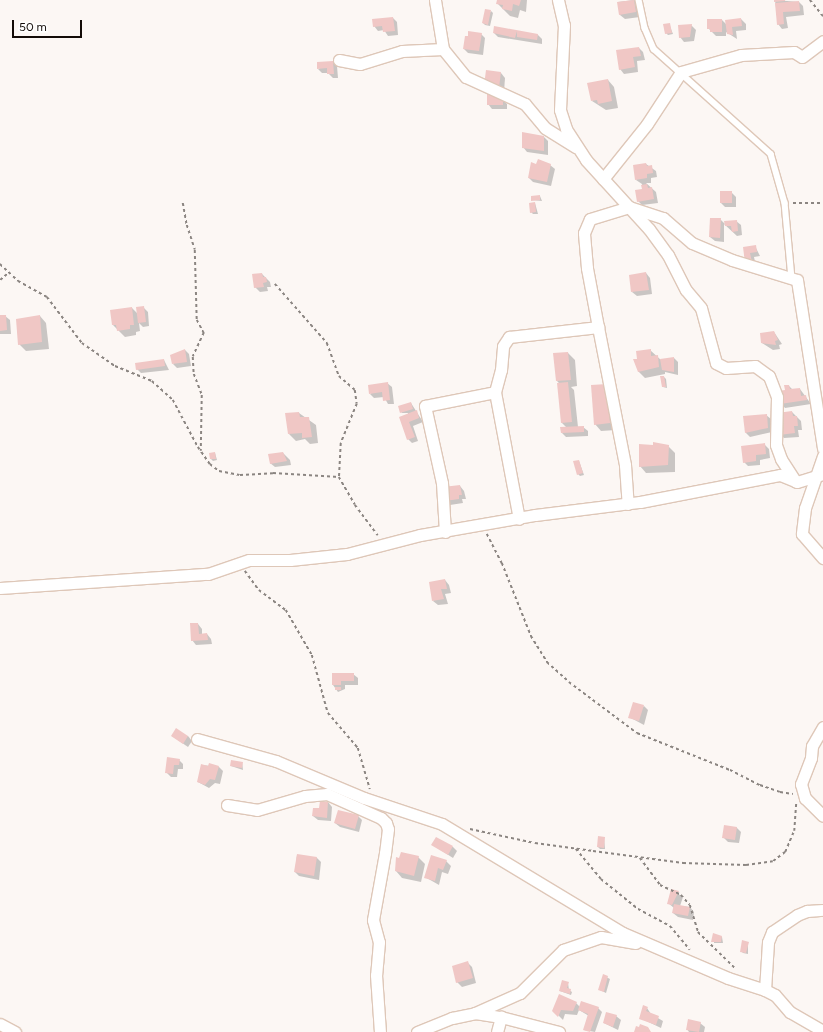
<!DOCTYPE html>
<html>
<head>
<meta charset="utf-8">
<style>
	body { margin:0 }
	#map { position:relative; width:823px; height:1032px; overflow:hidden; background:#fcf7f4; font-family:Figtree,sans-serif }
	div>[style] { position:absolute }
	.shadow>* { inset:0; background:#0003 }
	.building>* { inset:0; background:#f0c7c5 }
	.path>* { height:1.5px; margin-top:-0.75px; transform-origin:0; background:repeating-linear-gradient(90deg,#8b8581 0 3px,transparent 0 6px) }
	.roads { filter:drop-shadow(1px 0 #dec7b8) drop-shadow(-1px 0 #dec7b8) drop-shadow(0 1px #dec7b8) drop-shadow(0 -1px #dec7b8) }
	.service>* { height:5.5px; margin:-2.75px; padding:0 2.75px; transform-origin:2.75px; border-radius:2.75px; background:#fff }
	.minor>* { height:11px; margin:-5.5px; padding:0 5.5px; transform-origin:5.5px; border-radius:5.5px; background:#fff }
	span { translate:-50% -50%; white-space:nowrap; text-align:center; line-height:1.15; -webkit-text-stroke:3px #fff; paint-order:stroke }
	.scale { position:absolute; left:12px; top:20px; width:70px; height:18px; box-sizing:border-box; border:2px solid #130b07; border-top:0; padding-left:5px; font-size:12px; line-height:14px; white-space:nowrap; color:#130b07; -webkit-text-stroke:3px #fff; paint-order:stroke }
</style>
</head>
<body>
<div id="map">
	<div class="shadow">
		<i style="clip-path:polygon(498px 0,527px 0,526px 12px,520px 10px,518px 18px,510px 16px,497px 3px)"></i>
		<i style="clip-path:polygon(634px 0,638px 4px,640px 17px,625px 19px,620px 15px,618px 2px)"></i>
		<i style="clip-path:polygon(775px 0,799px 2px,803px 6px,804px 15px,786px 17px,788px 28px,782px 29px,778px 24px)"></i>
		<i style="clip-path:polygon(491px 11px,493px 13px,490px 26px,485px 25px,483px 23px)"></i>
		<i style="clip-path:polygon(393px 18px,397px 22px,398px 35px,388px 36px,384px 30px,378px 31px,374px 26px)"></i>
		<i style="clip-path:polygon(741px 19px,746px 24px,746px 30px,736px 31px,737px 39px,726px 32px,726px 36px,716px 36px,708px 28px,722px 20px,727px 25px)"></i>
		<i style="clip-path:polygon(669px 24px,673px 34px,668px 35px,666px 33px)"></i>
		<i style="clip-path:polygon(691px 25px,696px 30px,694px 41px,684px 42px,680px 37px)"></i>
		<i style="clip-path:polygon(495px 27px,538px 35px,542px 39px,542px 44px,498px 37px,494px 33px)"></i>
		<i style="clip-path:polygon(481px 34px,485px 38px,483px 55px,468px 53px,464px 49px)"></i>
		<i style="clip-path:polygon(639px 48px,643px 52px,645px 60px,637px 61px,638px 72px,624px 74px,620px 69px)"></i>
		<i style="clip-path:polygon(333px 62px,337px 66px,338px 78px,333px 78px,328px 73px,322px 73px,318px 69px)"></i>
		<i style="clip-path:polygon(487px 71px,501px 73px,505px 78px,504px 92px)"></i>
		<i style="clip-path:polygon(608px 80px,614px 87px,618px 108px,606px 110px,592px 101px)"></i>
		<i style="clip-path:polygon(488px 93px,502px 99px,507px 104px,507px 109px,492px 109px,488px 104px)"></i>
		<i style="clip-path:polygon(543px 136px,548px 141px,548px 155px,527px 152px,523px 147px)"></i>
		<i style="clip-path:polygon(646px 164px,656px 171px,657px 177px,651px 178px,651px 183px,646px 183px,656px 192px,658px 203px,642px 205px,638px 201px,643px 190px,642px 184px,636px 180px)"></i>
		<i style="clip-path:polygon(537px 165px,550px 165px,555px 169px,551px 186px,533px 182px,529px 178px)"></i>
		<i style="clip-path:polygon(731px 192px,736px 197px,736px 207px,725px 207px,721px 203px)"></i>
		<i style="clip-path:polygon(540px 196px,542px 201px,532px 200px)"></i>
		<i style="clip-path:polygon(535px 203px,538px 214px,533px 214px,531px 212px)"></i>
		<i style="clip-path:polygon(720px 219px,726px 225px,736px 221px,741px 225px,742px 235px,737px 236px,724px 224px,724px 242px,715px 241px,710px 237px)"></i>
		<i style="clip-path:polygon(755px 246px,760px 256px,754px 257px,756px 266px,751px 266px,744px 248px)"></i>
		<i style="clip-path:polygon(646px 273px,650px 278px,652px 294px,637px 296px,632px 292px)"></i>
		<i style="clip-path:polygon(262px 274px,270px 282px,271px 287px,267px 287px,268px 291px,260px 292px,255px 287px)"></i>
		<i style="clip-path:polygon(143px 307px,148px 312px,149px 326px,143px 327px,139px 323px,140px 331px,136px 332px,136px 335px,125px 337px,113px 325px,132px 308px,138px 314px)"></i>
		<i style="clip-path:polygon(0 316px,5px 316px,10px 320px,11px 334px,0 334px)"></i>
		<i style="clip-path:polygon(40px 316px,46px 323px,49px 349px,26px 351px,19px 344px)"></i>
		<i style="clip-path:polygon(774px 332px,782px 344px,779px 345px,780px 349px,773px 350px,762px 343px)"></i>
		<i style="clip-path:polygon(185px 350px,189px 354px,191px 366px,177px 368px,173px 364px)"></i>
		<i style="clip-path:polygon(650px 350px,661px 360px,674px 358px,678px 362px,678px 375px,665px 372px,665px 374px,645px 378px,638px 371px,638px 360px)"></i>
		<i style="clip-path:polygon(568px 353px,575px 360px,577px 386px,571px 387px,574px 390px,578px 427px,583px 427px,588px 431px,588px 436px,566px 437px,562px 433px,561px 428px,566px 427px,562px 423px,558px 384px,560px 384px,557px 381px)"></i>
		<i style="clip-path:polygon(164px 360px,169px 370px,141px 373px,137px 369px)"></i>
		<i style="clip-path:polygon(664px 377px,666px 379px,667px 388px,663px 387px)"></i>
		<i style="clip-path:polygon(387px 383px,392px 387px,394px 404px,388px 404px,384px 397px,374px 398px,370px 394px)"></i>
		<i style="clip-path:polygon(607px 385px,616px 430px,601px 431px,595px 424px)"></i>
		<i style="clip-path:polygon(789px 386px,793px 390px,800px 389px,811px 404px,785px 408px,781px 403px)"></i>
		<i style="clip-path:polygon(411px 403px,423px 422px,413px 426px,418px 441px,412px 443px,408px 439px,408px 413px,401px 413px)"></i>
		<i style="clip-path:polygon(792px 412px,801px 421px,802px 430px,798px 430px,799px 437px,784px 438px,780px 434px)"></i>
		<i style="clip-path:polygon(299px 413px,316px 425px,318px 443px,310px 444px,305px 439px,296px 441px,289px 434px)"></i>
		<i style="clip-path:polygon(766px 415px,771px 419px,772px 432px,750px 437px,746px 433px,744px 417px)"></i>
		<i style="clip-path:polygon(764px 444px,769px 449px,770px 458px,760px 460px,760px 465px,748px 466px,744px 462px)"></i>
		<i style="clip-path:polygon(654px 446px,668px 446px,675px 453px,675px 472px,646px 473px,640px 466px)"></i>
		<i style="clip-path:polygon(215px 453px,217px 460px,213px 461px,211px 459px)"></i>
		<i style="clip-path:polygon(283px 453px,290px 460px,291px 465px,275px 467px,270px 463px)"></i>
		<i style="clip-path:polygon(579px 461px,584px 475px,580px 476px,578px 474px)"></i>
		<i style="clip-path:polygon(460px 486px,464px 491px,466px 499px,462px 499px,463px 503px,450px 505px,446px 501px)"></i>
		<i style="clip-path:polygon(445px 580px,449px 585px,451px 593px,445px 594px,448px 604px,438px 605px,433px 601px)"></i>
		<i style="clip-path:polygon(198px 624px,202px 629px,202px 634px,207px 634px,211px 639px,212px 644px,196px 645px,192px 640px)"></i>
		<i style="clip-path:polygon(353px 674px,358px 678px,358px 685px,345px 685px,345px 689px,338px 692px,333px 685px)"></i>
		<i style="clip-path:polygon(644px 706px,648px 710px,644px 725px,629px 717px)"></i>
		<i style="clip-path:polygon(172px 736px,188px 736px,192px 741px,188px 747px)"></i>
		<i style="clip-path:polygon(179px 760px,183px 764px,183px 769px,178px 769px,177px 777px,171px 777px,166px 772px)"></i>
		<i style="clip-path:polygon(242px 762px,243px 770px,231px 766px)"></i>
		<i style="clip-path:polygon(202px 765px,219px 767px,223px 771px,220px 784px,215px 783px,209px 788px,198px 782px)"></i>
		<i style="clip-path:polygon(321px 802px,328px 802px,332px 807px,331px 821px,318px 820px,313px 816px,320px 809px)"></i>
		<i style="clip-path:polygon(358px 816px,362px 820px,359px 832px,340px 827px,335px 823px)"></i>
		<i style="clip-path:polygon(736px 827px,741px 832px,739px 843px,728px 842px,723px 837px)"></i>
		<i style="clip-path:polygon(604px 838px,605px 849px,600px 849px,598px 847px)"></i>
		<i style="clip-path:polygon(433px 845px,453px 847px,457px 851px,453px 858px)"></i>
		<i style="clip-path:polygon(297px 855px,317px 858px,321px 862px,319px 880px,299px 876px,295px 872px)"></i>
		<i style="clip-path:polygon(418px 857px,425px 864px,421px 882px,402px 878px,396px 871px)"></i>
		<i style="clip-path:polygon(446px 861px,451px 866px,448px 874px,442px 872px,439px 885px,425px 877px)"></i>
		<i style="clip-path:polygon(672px 890px,683px 897px,680px 906px,690px 907px,694px 912px,693px 920px,678px 917px,673px 913px,674px 908px,668px 903px)"></i>
		<i style="clip-path:polygon(714px 935px,722px 937px,723px 943px,714px 943px)"></i>
		<i style="clip-path:polygon(748px 943px,748px 954px,743px 953px,741px 951px)"></i>
		<i style="clip-path:polygon(467px 962px,472px 967px,476px 983px,462px 987px,457px 982px)"></i>
		<i style="clip-path:polygon(604px 976px,610px 979px,606px 993px,600px 990px)"></i>
		<i style="clip-path:polygon(568px 983px,569px 990px,572px 992px,571px 995px,560px 991px)"></i>
		<i style="clip-path:polygon(576px 1003px,580px 1007px,598px 1008px,602px 1012px,595px 1032px,584px 1030px,589px 1016px,579px 1010px,577px 1015px,565px 1014px,563px 1020px,553px 1010px)"></i>
		<i style="clip-path:polygon(647px 1008px,651px 1014px,663px 1021px,661px 1028px,640px 1018px)"></i>
		<i style="clip-path:polygon(616px 1016px,621px 1020px,618px 1030px,604px 1023px)"></i>
		<i style="clip-path:polygon(700px 1023px,705px 1027px,704px 1032px,689px 1032px,687px 1029px)"></i>
	</div>
	<div class="building">
		<i style="clip-path:polygon(497px 0,521px 0,519px 6px,513px 4px,512px 11px,502px 9px,503px 5px,496px 4px)"></i>
		<i style="clip-path:polygon(634px 0,636px 12px,619px 15px,617px 2px)"></i>
		<i style="clip-path:polygon(774px 0,785px 0,785px 1px,774px 2px)"></i>
		<i style="clip-path:polygon(799px 1px,800px 11px,783px 12px,784px 24px,777px 25px,775px 3px)"></i>
		<i style="clip-path:polygon(485px 9px,491px 10px,488px 25px,482px 23px)"></i>
		<i style="clip-path:polygon(393px 17px,395px 31px,383px 32px,382px 26px,373px 27px,372px 19px)"></i>
		<i style="clip-path:polygon(741px 18px,742px 26px,732px 27px,733px 35px,727px 34px,725px 20px)"></i>
		<i style="clip-path:polygon(707px 19px,722px 19px,722px 32px,710px 32px,710px 29px,707px 29px)"></i>
		<i style="clip-path:polygon(670px 23px,672px 33px,665px 34px,663px 24px)"></i>
		<i style="clip-path:polygon(692px 24px,690px 37px,679px 38px,678px 25px)"></i>
		<i style="clip-path:polygon(494px 26px,538px 34px,537px 40px,517px 37px,517px 31px,515px 38px,493px 33px)"></i>
		<i style="clip-path:polygon(468px 31px,482px 33px,479px 51px,463px 49px,465px 36px,468px 36px)"></i>
		<i style="clip-path:polygon(639px 47px,641px 56px,633px 57px,635px 67px,619px 70px,616px 50px)"></i>
		<i style="clip-path:polygon(333px 61px,334px 74px,327px 74px,327px 68px,317px 69px,317px 62px)"></i>
		<i style="clip-path:polygon(486px 70px,501px 72px,499px 88px,484px 86px)"></i>
		<i style="clip-path:polygon(608px 79px,612px 101px,598px 104px,597px 100px,591px 101px,587px 83px)"></i>
		<i style="clip-path:polygon(487px 92px,498px 92px,498px 99px,503px 99px,503px 105px,487px 105px)"></i>
		<i style="clip-path:polygon(522px 132px,544px 136px,544px 151px,522px 148px)"></i>
		<i style="clip-path:polygon(538px 159px,551px 164px,547px 182px,528px 178px,531px 162px,536px 164px)"></i>
		<i style="clip-path:polygon(646px 163px,647px 166px,652px 165px,653px 173px,647px 174px,647px 178px,635px 180px,633px 165px)"></i>
		<i style="clip-path:polygon(647px 184px,648px 188px,652px 187px,654px 199px,637px 202px,635px 190px,642px 189px,641px 185px)"></i>
		<i style="clip-path:polygon(720px 191px,732px 191px,732px 203px,720px 203px)"></i>
		<i style="clip-path:polygon(540px 195px,540px 200px,531px 201px,531px 196px)"></i>
		<i style="clip-path:polygon(535px 202px,536px 212px,530px 213px,529px 203px)"></i>
		<i style="clip-path:polygon(710px 218px,721px 218px,720px 238px,709px 237px)"></i>
		<i style="clip-path:polygon(737px 220px,738px 231px,732px 232px,731px 226px,725px 226px,724px 221px)"></i>
		<i style="clip-path:polygon(756px 245px,757px 252px,750px 253px,752px 262px,745px 263px,743px 247px)"></i>
		<i style="clip-path:polygon(646px 272px,649px 290px,631px 292px,629px 275px)"></i>
		<i style="clip-path:polygon(262px 273px,263px 277px,266px 277px,267px 282px,263px 283px,264px 287px,254px 288px,252px 274px)"></i>
		<i style="clip-path:polygon(144px 306px,146px 322px,138px 323px,136px 307px)"></i>
		<i style="clip-path:polygon(132px 307px,134px 325px,130px 325px,130px 329px,117px 331px,116px 325px,112px 325px,110px 310px)"></i>
		<i style="clip-path:polygon(0 315px,6px 315px,7px 330px,0 331px)"></i>
		<i style="clip-path:polygon(40px 315px,42px 342px,18px 345px,16px 319px)"></i>
		<i style="clip-path:polygon(774px 331px,778px 340px,775px 341px,776px 345px,761px 343px,760px 333px)"></i>
		<i style="clip-path:polygon(185px 349px,187px 362px,172px 364px,170px 355px)"></i>
		<i style="clip-path:polygon(651px 349px,651px 356px,658px 355px,659px 367px,638px 372px,633px 359px,637px 359px,636px 351px)"></i>
		<i style="clip-path:polygon(568px 352px,571px 380px,556px 381px,553px 353px)"></i>
		<i style="clip-path:polygon(674px 357px,674px 372px,662px 370px,660px 359px)"></i>
		<i style="clip-path:polygon(164px 359px,165px 366px,136px 370px,135px 363px)"></i>
		<i style="clip-path:polygon(660px 376px,664px 376px,666px 387px,662px 387px)"></i>
		<i style="clip-path:polygon(388px 382px,390px 400px,383px 401px,382px 392px,369px 394px,368px 385px)"></i>
		<i style="clip-path:polygon(568px 382px,572px 422px,561px 423px,557px 383px)"></i>
		<i style="clip-path:polygon(607px 384px,610px 423px,594px 425px,591px 385px)"></i>
		<i style="clip-path:polygon(784px 385px,789px 385px,790px 389px,800px 388px,801px 396px,806px 395px,807px 400px,780px 404px,778px 391px,785px 390px)"></i>
		<i style="clip-path:polygon(411px 402px,413px 409px,400px 413px,398px 406px)"></i>
		<i style="clip-path:polygon(417px 410px,419px 418px,409px 422px,415px 437px,407px 440px,399px 417px)"></i>
		<i style="clip-path:polygon(792px 411px,793px 416px,797px 416px,798px 426px,794px 426px,795px 433px,779px 435px,777px 413px)"></i>
		<i style="clip-path:polygon(299px 412px,300px 417px,309px 417px,312px 437px,302px 438px,302px 433px,288px 434px,285px 413px)"></i>
		<i style="clip-path:polygon(767px 414px,768px 428px,745px 433px,743px 416px)"></i>
		<i style="clip-path:polygon(584px 426px,584px 432px,561px 433px,560px 427px)"></i>
		<i style="clip-path:polygon(653px 442px,669px 445px,668px 465px,639px 467px,639px 444px,653px 445px)"></i>
		<i style="clip-path:polygon(765px 443px,766px 454px,756px 455px,756px 461px,743px 463px,741px 446px)"></i>
		<i style="clip-path:polygon(215px 452px,216px 459px,210px 459px,209px 453px)"></i>
		<i style="clip-path:polygon(283px 452px,287px 461px,270px 464px,268px 454px)"></i>
		<i style="clip-path:polygon(579px 460px,583px 473px,577px 475px,573px 461px)"></i>
		<i style="clip-path:polygon(460px 485px,462px 495px,459px 495px,459px 499px,445px 501px,443px 487px)"></i>
		<i style="clip-path:polygon(445px 579px,447px 589px,441px 589px,444px 599px,432px 601px,429px 582px)"></i>
		<i style="clip-path:polygon(190px 623px,198px 623px,199px 634px,207px 633px,208px 640px,191px 641px)"></i>
		<i style="clip-path:polygon(332px 673px,354px 673px,354px 681px,341px 681px,341px 685px,332px 685px)"></i>
		<i style="clip-path:polygon(335px 687px,341px 687px,341px 690px,335px 690px)"></i>
		<i style="clip-path:polygon(633px 702px,644px 705px,639px 721px,628px 718px)"></i>
		<i style="clip-path:polygon(176px 728px,188px 736px,183px 744px,171px 736px)"></i>
		<i style="clip-path:polygon(167px 757px,180px 759px,179px 765px,174px 765px,173px 774px,165px 773px)"></i>
		<i style="clip-path:polygon(231px 760px,243px 762px,242px 768px,230px 766px)"></i>
		<i style="clip-path:polygon(209px 763px,219px 766px,215px 780px,210px 779px,205px 785px,197px 782px,201px 764px,208px 766px)"></i>
		<i style="clip-path:polygon(320px 801px,328px 802px,327px 818px,312px 816px,313px 808px,319px 808px)"></i>
		<i style="clip-path:polygon(338px 810px,359px 815px,355px 829px,334px 823px)"></i>
		<i style="clip-path:polygon(724px 825px,737px 827px,735px 840px,722px 838px)"></i>
		<i style="clip-path:polygon(598px 836px,605px 837px,604px 848px,597px 847px)"></i>
		<i style="clip-path:polygon(436px 837px,453px 846px,448px 855px,431px 845px)"></i>
		<i style="clip-path:polygon(401px 852px,419px 856px,414px 876px,395px 871px,396px 857px,399px 858px)"></i>
		<i style="clip-path:polygon(297px 854px,317px 857px,314px 876px,294px 872px)"></i>
		<i style="clip-path:polygon(431px 855px,447px 860px,443px 870px,438px 868px,435px 881px,424px 878px)"></i>
		<i style="clip-path:polygon(671px 889px,679px 891px,672px 905px,667px 904px)"></i>
		<i style="clip-path:polygon(674px 904px,690px 907px,688px 916px,672px 913px)"></i>
		<i style="clip-path:polygon(713px 933px,722px 936px,721px 942px,711px 942px)"></i>
		<i style="clip-path:polygon(742px 940px,749px 942px,746px 953px,740px 952px)"></i>
		<i style="clip-path:polygon(468px 961px,473px 978px,456px 983px,452px 966px)"></i>
		<i style="clip-path:polygon(603px 974px,608px 976px,604px 992px,598px 990px)"></i>
		<i style="clip-path:polygon(562px 980px,569px 982px,567px 988px,571px 989px,570px 994px,559px 991px)"></i>
		<i style="clip-path:polygon(559px 994px,577px 1002px,573px 1011px,561px 1010px,558px 1017px,552px 1011px)"></i>
		<i style="clip-path:polygon(581px 1001px,599px 1007px,590px 1032px,583px 1030px,588px 1014px,578px 1010px)"></i>
		<i style="clip-path:polygon(643px 1005px,648px 1007px,646px 1011px,659px 1016px,656px 1025px,639px 1019px)"></i>
		<i style="clip-path:polygon(606px 1012px,617px 1015px,613px 1027px,603px 1023px)"></i>
		<i style="clip-path:polygon(688px 1019px,701px 1022px,699px 1032px,686px 1030px)"></i>
		<i style="clip-path:polygon(640px 1024px,648px 1027px,651px 1032px,634px 1032px,636px 1026px,639px 1027px)"></i>
	</div>
	<div class="path">
		<i style="left:810px;top:0;width:21px;rotate:51deg"></i>
		<i style="left:183px;top:203px;width:22px;rotate:80deg"></i>
		<i style="left:187px;top:225px;width:26px;rotate:72deg"></i>
		<i style="left:195px;top:250px;width:70px;rotate:88.4deg"></i>
		<i style="left:197px;top:320px;width:15px;rotate:62deg"></i>
		<i style="left:204px;top:333px;width:26px;rotate:115deg"></i>
		<i style="left:193px;top:357px;width:17px;rotate:87deg"></i>
		<i style="left:194px;top:374px;width:22px;rotate:69deg"></i>
		<i style="left:202px;top:395px;width:56px;rotate:91deg"></i>
		<i style="left:793px;top:203px;width:30px"></i>
		<i style="left:0;top:264px;width:25px;rotate:43deg"></i>
		<i style="left:18px;top:281px;width:33px;rotate:29deg"></i>
		<i style="left:47px;top:297px;width:58px;rotate:52.7deg"></i>
		<i style="left:82px;top:343px;width:40px;rotate:34.9deg"></i>
		<i style="left:115px;top:366px;width:40px;rotate:22deg"></i>
		<i style="left:152px;top:381px;width:28px;rotate:42deg"></i>
		<i style="left:173px;top:400px;width:53px;rotate:62deg"></i>
		<i style="left:198px;top:447px;width:21px;rotate:55deg"></i>
		<i style="left:210px;top:464px;width:11px;rotate:38deg"></i>
		<i style="left:219px;top:471px;width:21px;rotate:11deg"></i>
		<i style="left:240px;top:475px;width:33px;rotate:-3deg"></i>
		<i style="left:273px;top:473px;width:66px;rotate:3.5deg"></i>
		<i style="left:339px;top:477px;width:32px;rotate:60deg"></i>
		<i style="left:355px;top:505px;width:38px;rotate:53deg"></i>
		<i style="left:0;top:280px;width:11px;rotate:-41deg"></i>
		<i style="left:275px;top:284px;width:79px;rotate:48.6deg"></i>
		<i style="left:327px;top:343px;width:35px;rotate:70deg"></i>
		<i style="left:339px;top:376px;width:21px;rotate:41deg"></i>
		<i style="left:355px;top:390px;width:14px;rotate:82deg"></i>
		<i style="left:357px;top:404px;width:42px;rotate:112.3deg"></i>
		<i style="left:341px;top:443px;width:34px;rotate:93deg"></i>
		<i style="left:487px;top:534px;width:33px;rotate:63deg"></i>
		<i style="left:502px;top:563px;width:79px;rotate:68.3deg"></i>
		<i style="left:531px;top:636px;width:31px;rotate:58deg"></i>
		<i style="left:547px;top:662px;width:30px;rotate:42deg"></i>
		<i style="left:569px;top:682px;width:85px;rotate:36.9deg"></i>
		<i style="left:637px;top:733px;width:100px;rotate:21.7deg"></i>
		<i style="left:730px;top:770px;width:34px;rotate:27deg"></i>
		<i style="left:760px;top:785px;width:21px;rotate:19deg"></i>
		<i style="left:780px;top:792px;width:13px;rotate:9deg"></i>
		<i style="left:245px;top:571px;width:24px;rotate:54deg"></i>
		<i style="left:259px;top:590px;width:34px;rotate:37deg"></i>
		<i style="left:286px;top:610px;width:52px;rotate:60deg"></i>
		<i style="left:312px;top:655px;width:60px;rotate:74.6deg"></i>
		<i style="left:328px;top:713px;width:46px;rotate:49.4deg"></i>
		<i style="left:358px;top:748px;width:43px;rotate:73.7deg"></i>
		<i style="left:470px;top:829px;width:66px;rotate:12.2deg"></i>
		<i style="left:535px;top:843px;width:59px;rotate:7.9deg"></i>
		<i style="left:593px;top:851px;width:91px;rotate:7.6deg"></i>
		<i style="left:683px;top:863px;width:63px;rotate:1.8deg"></i>
		<i style="left:746px;top:865px;width:27px;rotate:-8deg"></i>
		<i style="left:773px;top:861px;width:15px;rotate:-37deg"></i>
		<i style="left:785px;top:852px;width:23px;rotate:-67deg"></i>
		<i style="left:794px;top:831px;width:28px;rotate:-86deg"></i>
		<i style="left:576px;top:849px;width:39px;rotate:50deg"></i>
		<i style="left:601px;top:879px;width:48px;rotate:39deg"></i>
		<i style="left:638px;top:909px;width:36px;rotate:28deg"></i>
		<i style="left:670px;top:926px;width:31px;rotate:50deg"></i>
		<i style="left:640px;top:858px;width:34px;rotate:53deg"></i>
		<i style="left:660px;top:885px;width:23px;rotate:25deg"></i>
		<i style="left:681px;top:895px;width:13px;rotate:48deg"></i>
		<i style="left:690px;top:905px;width:28px;rotate:73deg"></i>
		<i style="left:698px;top:932px;width:54px;rotate:44.3deg"></i>
	</div>
	<div class="roads">
		<div class="service">
			<i style="left:639px;top:0;width:29px;rotate:78deg"></i>
			<i style="left:645px;top:28px;width:23px;rotate:67deg"></i>
			<i style="left:654px;top:49px;width:157px;rotate:41.9deg"></i>
			<i style="left:771px;top:154px;width:51px;rotate:74.1deg"></i>
			<i style="left:785px;top:203px;width:75px;rotate:84.7deg"></i>
		</div>
		<div class="minor">
			<i style="left:558px;top:0;width:26px;rotate:77deg"></i>
			<i style="left:564px;top:25px;width:85px;rotate:92.7deg"></i>
			<i style="left:560px;top:110px;width:20px;rotate:72deg"></i>
			<i style="left:566px;top:129px;width:37px;rotate:57deg"></i>
			<i style="left:586px;top:160px;width:93px;rotate:47.6deg"></i>
			<i style="left:649px;top:229px;width:32px;rotate:54deg"></i>
			<i style="left:668px;top:255px;width:39px;rotate:63deg"></i>
			<i style="left:686px;top:290px;width:23px;rotate:50deg"></i>
			<i style="left:701px;top:308px;width:57px;rotate:74.7deg"></i>
			<i style="left:716px;top:363px;width:11px;rotate:27deg"></i>
			<i style="left:726px;top:368px;width:29px;rotate:-4deg"></i>
			<i style="left:755px;top:366px;width:17px;rotate:36deg"></i>
			<i style="left:769px;top:376px;width:22px;rotate:69deg"></i>
			<i style="left:777px;top:397px;width:48px;rotate:91.2deg"></i>
			<i style="left:776px;top:445px;width:15px;rotate:70deg"></i>
			<i style="left:781px;top:459px;width:27px;rotate:57deg"></i>
			<i style="left:443px;top:49px;width:36px;rotate:51deg"></i>
			<i style="left:466px;top:77px;width:65px;rotate:24.6deg"></i>
			<i style="left:525px;top:104px;width:31px;rotate:50deg"></i>
			<i style="left:545px;top:128px;width:36px;rotate:32deg"></i>
			<i style="left:339px;top:60px;width:21px;rotate:11deg"></i>
			<i style="left:360px;top:64px;width:44px;rotate:-17.2deg"></i>
			<i style="left:402px;top:51px;width:41px;rotate:-2.8deg"></i>
			<i style="left:443px;top:49px;width:50px;rotate:-99.3deg"></i>
			<i style="left:603px;top:179px;width:70px;rotate:-51.3deg"></i>
			<i style="left:647px;top:124px;width:62px;rotate:-56.8deg"></i>
			<i style="left:681px;top:72px;width:62px;rotate:-15.8deg"></i>
			<i style="left:741px;top:55px;width:53px;rotate:-3.2deg"></i>
			<i style="left:794px;top:52px;width:9px;rotate:32deg"></i>
			<i style="left:802px;top:57px;width:26px;rotate:-37deg"></i>
			<i style="left:598px;top:327px;width:141px;rotate:78.9deg"></i>
			<i style="left:625px;top:465px;width:39px;rotate:86deg"></i>
			<i style="left:495px;top:392px;width:129px;rotate:79.3deg"></i>
			<i style="left:823px;top:456px;width:55px;rotate:109.1deg"></i>
			<i style="left:805px;top:508px;width:26px;rotate:97deg"></i>
			<i style="left:802px;top:534px;width:32px;rotate:49deg"></i>
			<i style="left:445px;top:532px;width:49px;rotate:-93.5deg"></i>
			<i style="left:442px;top:483px;width:79px;rotate:-102.4deg"></i>
			<i style="left:425px;top:406px;width:71px;rotate:-11.3deg"></i>
			<i style="left:495px;top:392px;width:23px;rotate:-75deg"></i>
			<i style="left:501px;top:370px;width:24px;rotate:-85deg"></i>
			<i style="left:503px;top:346px;width:11px;rotate:-56deg"></i>
			<i style="left:509px;top:337px;width:90px;rotate:-6.4deg"></i>
			<i style="left:598px;top:327px;width:60px;rotate:-100.6deg"></i>
			<i style="left:587px;top:268px;width:35px;rotate:-95deg"></i>
			<i style="left:584px;top:233px;width:15px;rotate:-67deg"></i>
			<i style="left:590px;top:219px;width:41px;rotate:-17.1deg"></i>
			<i style="left:629px;top:207px;width:36px;rotate:18deg"></i>
			<i style="left:663px;top:218px;width:38px;rotate:41deg"></i>
			<i style="left:692px;top:243px;width:43px;rotate:23deg"></i>
			<i style="left:732px;top:260px;width:68px;rotate:17.1deg"></i>
			<i style="left:797px;top:280px;width:170px;rotate:81.2deg"></i>
			<i style="left:0;top:588px;width:208px;rotate:-3.9deg"></i>
			<i style="left:208px;top:574px;width:43px;rotate:-18.9deg"></i>
			<i style="left:249px;top:560px;width:41px"></i>
			<i style="left:290px;top:560px;width:57px;rotate:-6deg"></i>
			<i style="left:347px;top:554px;width:75px;rotate:-14.6deg"></i>
			<i style="left:420px;top:535px;width:117px;rotate:-9.9deg"></i>
			<i style="left:535px;top:515px;width:106px;rotate:-7.1deg"></i>
			<i style="left:640px;top:502px;width:143px;rotate:-10.9deg"></i>
			<i style="left:780px;top:475px;width:18px;rotate:22deg"></i>
			<i style="left:797px;top:482px;width:27px;rotate:-17deg"></i>
			<i style="left:823px;top:727px;width:22px;rotate:120deg"></i>
			<i style="left:812px;top:746px;width:12px;rotate:95deg"></i>
			<i style="left:811px;top:758px;width:28px;rotate:111deg"></i>
			<i style="left:801px;top:784px;width:15px;rotate:74deg"></i>
			<i style="left:805px;top:798px;width:25px;rotate:45deg"></i>
			<i style="left:197px;top:739px;width:82px;rotate:15.6deg"></i>
			<i style="left:276px;top:761px;width:95px;rotate:22.8deg"></i>
			<i style="left:364px;top:798px;width:82px;rotate:18.4deg"></i>
			<i style="left:442px;top:824px;width:211px;rotate:31.1deg"></i>
			<i style="left:623px;top:933px;width:114px;rotate:23.2deg"></i>
			<i style="left:728px;top:978px;width:39px;rotate:18deg"></i>
			<i style="left:765px;top:990px;width:11px;rotate:27deg"></i>
			<i style="left:775px;top:995px;width:23px;rotate:49deg"></i>
			<i style="left:790px;top:1012px;width:38px;rotate:30deg"></i>
			<i style="left:227px;top:805px;width:30px;rotate:9deg"></i>
			<i style="left:257px;top:810px;width:50px;rotate:-16.3deg"></i>
			<i style="left:305px;top:796px;width:22px;rotate:-5deg"></i>
			<i style="left:327px;top:794px;width:59px;rotate:24deg"></i>
			<i style="left:381px;top:818px;width:7px;rotate:45deg"></i>
			<i style="left:386px;top:823px;width:6px;rotate:72deg"></i>
			<i style="left:388px;top:829px;width:24px;rotate:97deg"></i>
			<i style="left:385px;top:853px;width:68px;rotate:100.2deg"></i>
			<i style="left:373px;top:920px;width:23px;rotate:75deg"></i>
			<i style="left:379px;top:942px;width:33px;rotate:95deg"></i>
			<i style="left:376px;top:975px;width:57px;rotate:86deg"></i>
			<i style="left:765px;top:990px;width:48px;rotate:-86.4deg"></i>
			<i style="left:768px;top:942px;width:11px;rotate:-68deg"></i>
			<i style="left:772px;top:932px;width:30px;rotate:-34deg"></i>
			<i style="left:797px;top:915px;width:11px;rotate:-22deg"></i>
			<i style="left:807px;top:911px;width:16px;rotate:-4deg"></i>
			<i style="left:475px;top:1013px;width:49px;rotate:-24deg"></i>
			<i style="left:520px;top:993px;width:61px;rotate:-45deg"></i>
			<i style="left:563px;top:950px;width:40px;rotate:-18.9deg"></i>
			<i style="left:601px;top:937px;width:35px;rotate:10deg"></i>
			<i style="left:0;top:1024px;width:17px;rotate:28deg"></i>
			<i style="left:417px;top:1032px;width:38px;rotate:-22deg"></i>
			<i style="left:452px;top:1018px;width:24px;rotate:-12deg"></i>
			<i style="left:475px;top:1013px;width:26px;rotate:9deg"></i>
			<i style="left:501px;top:1017px;width:60px;rotate:14.5deg"></i>
			<i style="left:497px;top:1032px;width:16px;rotate:-75deg"></i>
		</div>
	</div>
	<div class="scale">50 m</div>
</div>
</body>
</html>
